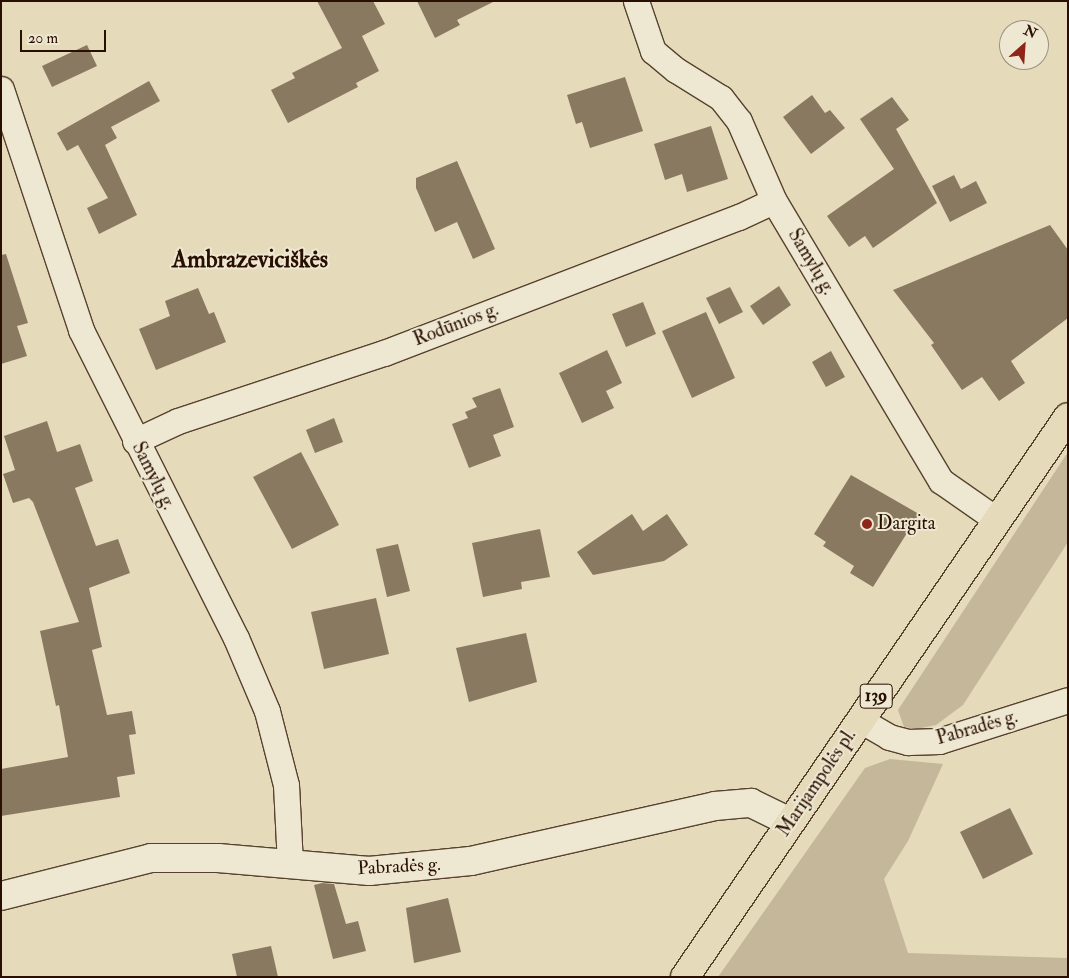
<!DOCTYPE html>
<html>
<head>
<meta charset="utf-8">
<style>
	body { margin:0 }
	#map { position:relative; width:1069px; height:978px; overflow:hidden; background:#e5daba; font-family:"IM FELL Double Pica",serif }
	div>[style] { position:absolute }
	.green>* { inset:0; background:#c5b79a }
	.building>* { inset:0; background:#8a7961 }
	.roads { filter:drop-shadow(1px 0 #57422e) drop-shadow(-1px 0 #57422e) drop-shadow(0 1px #57422e) drop-shadow(0 -1px #57422e) }
	.street>* { height:25px; margin:-12.5px; padding:0 12.5px; transform-origin:12.5px; border-radius:12.5px; background:#eee7d2 }
	.secondary>* { height:28px; margin:-14px; padding:0 14px; transform-origin:14px; border-radius:14px; background:#eee7d2 }
	.primary>* { height:28px; margin:-14px; padding:0 14px; transform-origin:14px; border-radius:14px; background:#e5daba }
	.dots>* { width:14px; height:14px; translate:-50% -50%; box-sizing:border-box; border:2px solid #eee7d2; border-radius:50% }
	span { translate:-50% -50%; white-space:nowrap; text-align:center; line-height:1.15; -webkit-text-stroke:4px #eee7d2; paint-order:stroke }
	.shield-label span { padding:1px 4px; background:#eee7d2; border:1px solid; border-radius:4px; -webkit-text-stroke-width:0 }
	.shield-label { font-size:18px; color:#280f00; font-weight:700 }
	.street-label { font-size:19px; color:#280f00 }
	.poi-label { font-size:19px; color:#280f00 }
	.left { translate:0 -50%; text-align:left }
	.district-label { font-size:24px; color:#280f00; font-weight:700 }
	.frame { position:absolute; inset:0; border:2px solid #280f00; pointer-events:none }
	.north { position:absolute; left:999px; top:20px; width:50px; height:50px; box-sizing:border-box; background:#eee7d2; border:1px solid #9f917e; border-radius:50%; rotate:26deg; font-size:14px; font-weight:700; line-height:20px; text-align:center; color:#280f00 }
	.north::after { content:''; display:block; margin:auto; width:18px; height:22px; background:#8f2418; clip-path:polygon(50% 0,100% 100%,50% 72%,0 100%) }
	.scale { position:absolute; left:20px; top:30px; width:86px; height:22px; box-sizing:border-box; border:2px solid #280f00; border-top:0; padding-left:6px; font-size:15px; line-height:18px; white-space:nowrap; color:#280f00; -webkit-text-stroke:4px #eee7d2; paint-order:stroke }
</style>
</head>
<body>
<div id="map">
	<div class="green">
		<i style="clip-path:polygon(1068px 452px,1068px 542px,963px 705px,936px 725px,916px 729px,904px 727px,898px 710px)"></i>
		<i style="clip-path:polygon(890px 759px,943px 764px,908px 841px,884px 879px,908px 953px,1068px 958px,1068px 977px,718px 977px,865px 768px)"></i>
	</div>
	<div class="building">
		<i style="clip-path:polygon(317px 1px,373px 1px,385px 24px,362px 36px,379px 71px,356px 83px,358px 87px,288px 123px,271px 90px,295px 78px,292px 73px,342px 48px)"></i>
		<i style="clip-path:polygon(417px 1px,495px 1px,457px 20px,460px 25px,435px 38px)"></i>
		<i style="clip-path:polygon(87px 45px,97px 66px,52px 87px,42px 66px)"></i>
		<i style="clip-path:polygon(625px 77px,643px 131px,590px 148px,582px 122px,576px 124px,567px 95px)"></i>
		<i style="clip-path:polygon(149px 81px,160px 101px,111px 127px,117px 138px,105px 145px,137px 215px,99px 234px,87px 208px,108px 198px,78px 145px,67px 151px,57px 133px)"></i>
		<i style="clip-path:polygon(812px 95px,825px 113px,830px 110px,845px 128px,811px 154px,783px 117px)"></i>
		<i style="clip-path:polygon(892px 97px,909px 120px,896px 129px,937px 203px,873px 248px,865px 236px,849px 247px,827px 216px,894px 169px,860px 119px)"></i>
		<i style="clip-path:polygon(711px 126px,728px 179px,687px 192px,682px 174px,665px 180px,654px 144px)"></i>
		<i style="clip-path:polygon(457px 161px,495px 249px,473px 259px,457px 222px,435px 232px,416px 188px,416px 178px)"></i>
		<i style="clip-path:polygon(954px 175px,961px 189px,976px 181px,987px 203px,950px 222px,932px 186px)"></i>
		<i style="clip-path:polygon(1050px 225px,1068px 250px,1068px 318px,1011px 361px,1025px 383px,999px 401px,982px 377px,962px 390px,931px 345px,934px 343px,893px 290px)"></i>
		<i style="clip-path:polygon(6px 254px,28px 323px,17px 326px,27px 356px,1px 364px,1px 255px)"></i>
		<i style="clip-path:polygon(779px 286px,791px 305px,763px 325px,750px 306px)"></i>
		<i style="clip-path:polygon(730px 287px,743px 312px,719px 324px,706px 298px)"></i>
		<i style="clip-path:polygon(198px 288px,209px 314px,214px 312px,226px 342px,156px 370px,139px 329px,170px 316px,165px 301px)"></i>
		<i style="clip-path:polygon(643px 302px,656px 334px,626px 347px,612px 314px)"></i>
		<i style="clip-path:polygon(706px 312px,735px 378px,692px 398px,662px 331px)"></i>
		<i style="clip-path:polygon(607px 350px,622px 383px,606px 391px,614px 408px,582px 423px,559px 373px)"></i>
		<i style="clip-path:polygon(831px 351px,845px 377px,826px 387px,812px 362px)"></i>
		<i style="clip-path:polygon(500px 388px,514px 427px,493px 435px,501px 456px,469px 468px,452px 424px,468px 418px,465px 412px,477px 407px,472px 398px)"></i>
		<i style="clip-path:polygon(334px 418px,343px 442px,315px 453px,306px 430px)"></i>
		<i style="clip-path:polygon(47px 421px,57px 452px,80px 444px,93px 481px,75px 488px,96px 546px,118px 539px,130px 573px,89px 588px,102px 647px,92px 650px,107px 715px,132px 711px,136px 734px,129px 735px,135px 774px,117px 777px,120px 797px,1px 816px,1px 769px,68px 757px,59px 705px,56px 706px,40px 631px,79px 622px,33px 502px,29px 498px,13px 503px,3px 474px,15px 470px,4px 436px)"></i>
		<i style="clip-path:polygon(301px 452px,339px 525px,292px 549px,253px 477px)"></i>
		<i style="clip-path:polygon(851px 475px,919px 514px,873px 587px,850px 573px,854px 566px,823px 546px,826px 542px,814px 534px)"></i>
		<i style="clip-path:polygon(632px 514px,643px 531px,667px 514px,688px 545px,664px 561px,593px 575px,577px 552px)"></i>
		<i style="clip-path:polygon(540px 529px,550px 577px,521px 582px,522px 589px,483px 597px,472px 543px)"></i>
		<i style="clip-path:polygon(398px 544px,410px 591px,387px 597px,376px 549px)"></i>
		<i style="clip-path:polygon(376px 598px,389px 654px,324px 669px,311px 612px)"></i>
		<i style="clip-path:polygon(526px 633px,537px 682px,469px 702px,456px 648px)"></i>
		<i style="clip-path:polygon(1010px 808px,1033px 854px,983px 879px,960px 832px)"></i>
		<i style="clip-path:polygon(322px 883px,334px 884px,346px 924px,358px 921px,366px 951px,333px 959px,314px 885px)"></i>
		<i style="clip-path:polygon(448px 898px,461px 952px,414px 963px,406px 908px)"></i>
		<i style="clip-path:polygon(271px 946px,278px 977px,237px 977px,232px 954px)"></i>
	</div>
	<div class="roads">
		<div class="street">
			<i style="left:636px;top:1px;width:53px;rotate:71.2deg"></i>
			<i style="left:653px;top:51px;width:30px;rotate:40deg"></i>
			<i style="left:676px;top:70px;width:53px;rotate:31.9deg"></i>
			<i style="left:721px;top:98px;width:29px;rotate:52deg"></i>
			<i style="left:739px;top:121px;width:87px;rotate:66.4deg"></i>
			<i style="left:774px;top:201px;width:326px;rotate:59.2deg"></i>
			<i style="left:941px;top:481px;width:68px;rotate:34.9deg"></i>
			<i style="left:1px;top:89px;width:254px;rotate:71.6deg"></i>
			<i style="left:81px;top:330px;width:345px;rotate:63.3deg"></i>
			<i style="left:236px;top:638px;width:79px;rotate:67deg"></i>
			<i style="left:267px;top:711px;width:76px;rotate:75.6deg"></i>
			<i style="left:286px;top:785px;width:79px;rotate:87.1deg"></i>
			<i style="left:135px;top:441px;width:47px;rotate:-24.9deg"></i>
			<i style="left:178px;top:421px;width:217px;rotate:-18.3deg"></i>
			<i style="left:384px;top:353px;width:380px;rotate:-21deg"></i>
			<i style="left:739px;top:217px;width:38px;rotate:-25deg"></i>
			<i style="left:860px;top:720px;width:34px;rotate:30deg"></i>
			<i style="left:889px;top:737px;width:20px;rotate:15deg"></i>
			<i style="left:908px;top:742px;width:31px;rotate:-2deg"></i>
			<i style="left:939px;top:741px;width:135px;rotate:-17.6deg"></i>
		</div>
		<div class="secondary">
			<i style="left:1px;top:896px;width:155px;rotate:-14.2deg"></i>
			<i style="left:151px;top:858px;width:67px"></i>
			<i style="left:218px;top:858px;width:152px;rotate:4.9deg"></i>
			<i style="left:369px;top:871px;width:102px;rotate:-5.6deg"></i>
			<i style="left:471px;top:861px;width:250px;rotate:-12.7deg"></i>
			<i style="left:715px;top:806px;width:36px;rotate:-5deg"></i>
			<i style="left:751px;top:803px;width:43px;rotate:26deg"></i>
		</div>
		<div class="primary">
			<i style="left:685px;top:977px;width:678px;rotate:-55.63deg"></i>
		</div>
	</div>
	<div class="dots">
		<i style="left:867px;top:524px;background:#8f2418"></i>
	</div>
	<div class="shield-label">
		<span style="left:876px;top:696px">139</span>
	</div>
	<div class="street-label">
		<span style="left:811px;top:262px;rotate:59deg">Samylų g.</span>
		<span style="left:456px;top:325px;rotate:-21deg">Rodūnios g.</span>
		<span style="left:153px;top:476px;rotate:63deg">Samylų g.</span>
		<span style="left:977px;top:728px;rotate:-16deg">Pabradės g.</span>
		<span style="left:817px;top:783px;rotate:-56deg">Marijampolės pl.</span>
		<span style="left:399px;top:867px;rotate:-3deg">Pabradės g.</span>
	</div>
	<div class="poi-label">
		<span class="left" style="left:877px;top:524px">Dargita</span>
	</div>
	<div class="district-label">
		<span style="left:250px;top:260px">Ambrazeviciškės</span>
	</div>
	<div class="frame"></div>
	<div class="north">N</div>
	<div class="scale">20 m</div>
</div>
</body>
</html>
